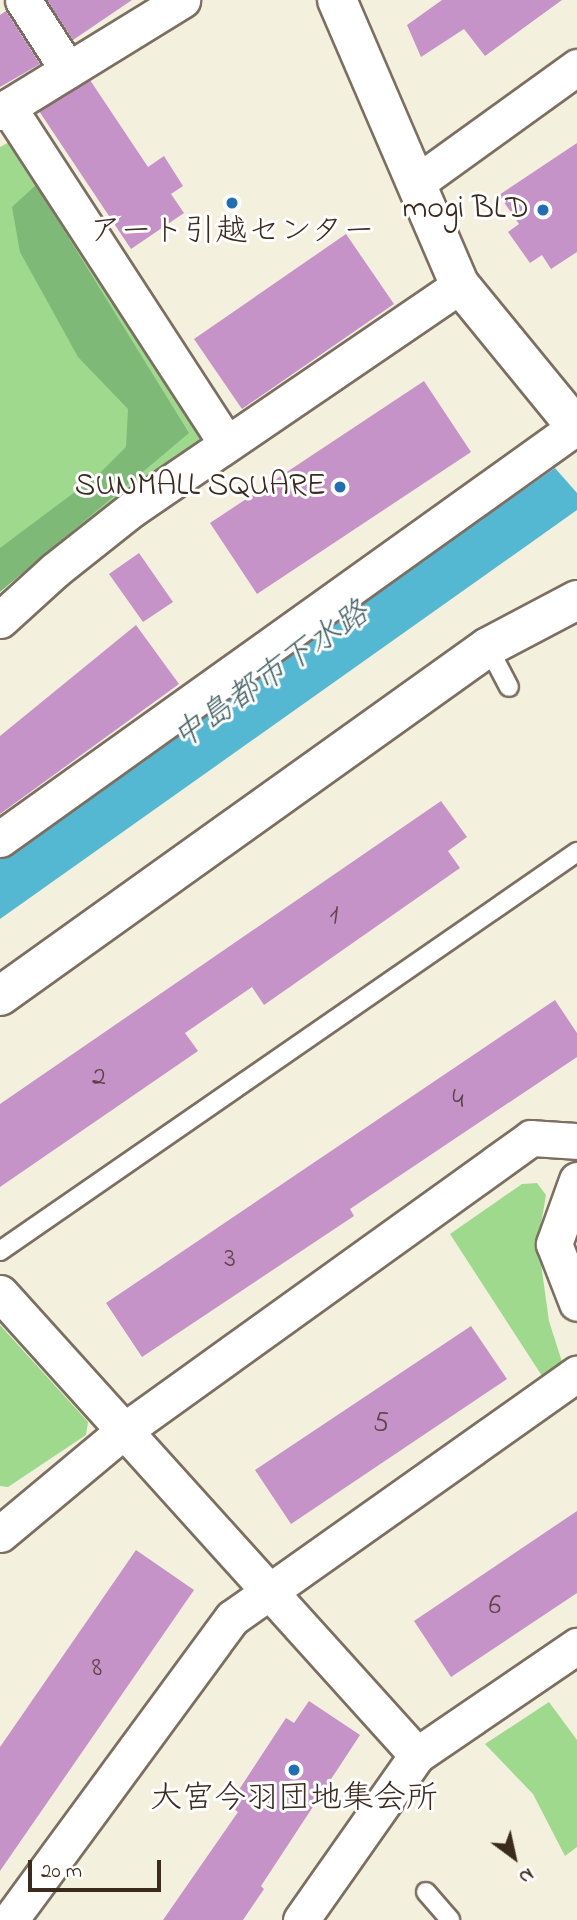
<!DOCTYPE html>
<html>
<head>
<meta charset="utf-8">
<style>
	body { margin:0 }
	#map { position:relative; width:577px; height:1920px; overflow:hidden; background:#f4f0de; font-family:"Indie Flower","Klee One",sans-serif }
	div>[style] { position:absolute }
	.green>* { inset:0; background:#9ed98d }
	.forest>* { inset:0; background:#7eb978 }
	.water>* { inset:0; background:#54b8d2 }
	.building>* { inset:0; background:#c593c7 }
	.roads { filter:drop-shadow(2px 0 #7c6f61) drop-shadow(-2px 0 #7c6f61) drop-shadow(0 2px #7c6f61) drop-shadow(0 -2px #7c6f61) }
	.service>* { height:18px; margin:-9px; padding:0 9px; transform-origin:9px; border-radius:9px; background:#fff }
	.minor>* { height:35px; margin:-17.5px; padding:0 17.5px; transform-origin:17.5px; border-radius:17.5px; background:#fff }
	.tertiary>* { height:38px; margin:-19px; padding:0 19px; transform-origin:19px; border-radius:19px; background:#fff }
	.dots>* { width:19px; height:19px; translate:-50% -50%; box-sizing:border-box; border:4px solid #fff; border-radius:50% }
	span { translate:-50% -50%; white-space:nowrap; text-align:center; line-height:1.15; -webkit-text-stroke:6px #fff; paint-order:stroke }
	.number-label { font-size:28px; color:#5e4448 }
	.number-label span { -webkit-text-stroke-width:0 }
	.poi-label { font-size:32px; color:#3b2a1e }
	.right { translate:-100% -50%; text-align:right }
	.water-label { font-size:33px; color:#456366; font-style:italic }
	.north { position:absolute; left:479px; top:1822px; width:70px; height:70px; -webkit-text-stroke:5px #fff; paint-order:stroke; rotate:147deg; font-size:19px; font-weight:700; line-height:28px; text-align:center; color:#3b2a1e }
	.north::after { content:''; display:block; margin:auto; width:24px; height:32px; background:#3b2a1e; clip-path:polygon(50% 0,100% 100%,50% 72%,0 100%) }
	.scale { position:absolute; left:28px; top:1860px; width:133px; height:32px; box-sizing:border-box; border:4px solid #3b2a1e; border-top:0; padding-left:9px; font-size:21px; line-height:24px; white-space:nowrap; color:#3b2a1e; -webkit-text-stroke:5px #fff; paint-order:stroke }
</style>
</head>
<body>
<div id="map">
	<div class="green">
		<i style="clip-path:polygon(13px 140px,204px 439px,0 589px,0 147px)"></i>
		<i style="clip-path:polygon(537px 1183px,546px 1195px,538px 1242px,549px 1321px,563px 1365px,544px 1379px,450px 1234px,522px 1184px)"></i>
		<i style="clip-path:polygon(0 1325px,88px 1422px,86px 1435px,8px 1487px,0 1486px)"></i>
		<i style="clip-path:polygon(549px 1702px,577px 1740px,577px 1847px,565px 1856px,533px 1794px,485px 1744px)"></i>
	</div>
	<div class="forest">
		<i style="clip-path:polygon(36px 185px,189px 433px,0 592px,0 548px,99px 474px,126px 447px,128px 409px,78px 357px,20px 252px,12px 207px)"></i>
	</div>
	<div class="water">
		<i style="clip-path:polygon(555px 468px,577px 493px,577px 510px,0 919px,0 856px)"></i>
	</div>
	<div class="building">
		<i style="clip-path:polygon(47px 0,132px 0,73px 40px)"></i>
		<i style="clip-path:polygon(442px 0,562px 0,485px 56px,464px 29px,421px 57px,407px 25px)"></i>
		<i style="clip-path:polygon(6px 11px,40px 64px,0 87px,0 15px)"></i>
		<i style="clip-path:polygon(90px 80px,148px 167px,164px 156px,183px 186px,171px 194px,184px 213px,131px 249px,39px 111px)"></i>
		<i style="clip-path:polygon(577px 143px,577px 252px,551px 269px,542px 255px,530px 263px,508px 232px,519px 224px,499px 195px)"></i>
		<i style="clip-path:polygon(346px 234px,394px 304px,242px 409px,194px 339px)"></i>
		<i style="clip-path:polygon(424px 381px,471px 452px,257px 594px,210px 523px)"></i>
		<i style="clip-path:polygon(139px 553px,173px 602px,143px 622px,109px 574px)"></i>
		<i style="clip-path:polygon(136px 625px,179px 684px,0 814px,0 736px)"></i>
		<i style="clip-path:polygon(441px 801px,467px 837px,448px 851px,460px 868px,264px 1005px,252px 987px,185px 1033px,198px 1051px,0 1187px,0 1104px)"></i>
		<i style="clip-path:polygon(555px 1000px,577px 1033px,577px 1057px,350px 1209px,354px 1216px,142px 1357px,106px 1303px)"></i>
		<i style="clip-path:polygon(471px 1326px,507px 1379px,291px 1524px,255px 1470px)"></i>
		<i style="clip-path:polygon(577px 1511px,577px 1593px,451px 1677px,414px 1621px)"></i>
		<i style="clip-path:polygon(136px 1550px,194px 1590px,0 1871px,0 1747px)"></i>
		<i style="clip-path:polygon(309px 1701px,360px 1735px,261px 1886px,264px 1889px,243px 1920px,163px 1920px,238px 1812px,229px 1805px,286px 1718px,294px 1723px)"></i>
	</div>
	<div class="roads">
		<div class="service">
			<i style="left:488px;top:647px;width:45px;rotate:62.3deg"></i>
			<i style="left:0;top:1251px;width:702px;rotate:-34.66deg"></i>
			<i style="left:426px;top:1892px;width:37px;rotate:49deg"></i>
		</div>
		<div class="minor">
			<i style="left:23px;top:0;width:83px;rotate:57.3deg"></i>
			<i style="left:8px;top:107px;width:401px;rotate:57deg"></i>
			<i style="left:0;top:112px;width:214px;rotate:-31.6deg"></i>
			<i style="left:415px;top:184px;width:200px;rotate:-35.8deg"></i>
			<i style="left:0;top:620px;width:74px;rotate:-42.3deg"></i>
			<i style="left:55px;top:570px;width:98px;rotate:-38.4deg"></i>
			<i style="left:132px;top:509px;width:397px;rotate:-34.3deg"></i>
			<i style="left:0;top:839px;width:708px;rotate:-35.58deg"></i>
			<i style="left:577px;top:1180px;width:68px;rotate:109.8deg"></i>
			<i style="left:554px;top:1244px;width:63px;rotate:68.7deg"></i>
			<i style="left:0;top:1293px;width:622px;rotate:47.93deg"></i>
			<i style="left:0;top:1534px;width:163px;rotate:-39.8deg"></i>
			<i style="left:125px;top:1430px;width:500px;rotate:-35.72deg"></i>
			<i style="left:531px;top:1138px;width:46px;rotate:3.7deg"></i>
			<i style="left:10px;top:1920px;width:375px;rotate:-53.7deg"></i>
			<i style="left:232px;top:1618px;width:423px;rotate:-35.3deg"></i>
			<i style="left:301px;top:1920px;width:202px;rotate:-54.9deg"></i>
			<i style="left:417px;top:1755px;width:194px;rotate:-34.3deg"></i>
		</div>
		<div class="tertiary">
			<i style="left:337px;top:0;width:310px;rotate:66.7deg"></i>
			<i style="left:460px;top:285px;width:185px;rotate:50.7deg"></i>
			<i style="left:0;top:996px;width:600px;rotate:-35.57deg"></i>
			<i style="left:488px;top:647px;width:101px;rotate:-27.8deg"></i>
		</div>
	</div>
	<div class="dots">
		<i style="left:232px;top:203px;background:#1f6fb2"></i>
		<i style="left:543px;top:210px;background:#1f6fb2"></i>
		<i style="left:340px;top:487px;background:#1f6fb2"></i>
		<i style="left:294px;top:1770px;background:#1f6fb2"></i>
	</div>
	<div class="number-label">
		<span style="left:334px;top:917px">1</span>
		<span style="left:99px;top:1078px">2</span>
		<span style="left:458px;top:1101px">4</span>
		<span style="left:230px;top:1260px">3</span>
		<span style="left:381px;top:1424px">5</span>
		<span style="left:495px;top:1607px">6</span>
		<span style="left:97px;top:1669px">8</span>
	</div>
	<div class="poi-label">
		<span class="right" style="left:529px;top:210px">mogi BLD</span>
		<span style="left:232px;top:233px">アート引越センター</span>
		<span class="right" style="left:326px;top:487px">SUNMALL SQUARE</span>
		<span style="left:294px;top:1800px">大宮今羽団地集会所</span>
	</div>
	<div class="water-label">
		<span style="left:272px;top:677px;rotate:-35deg">中島都市下水路</span>
	</div>
	<div class="north">N</div>
	<div class="scale">20 m</div>
</div>
</body>
</html>
